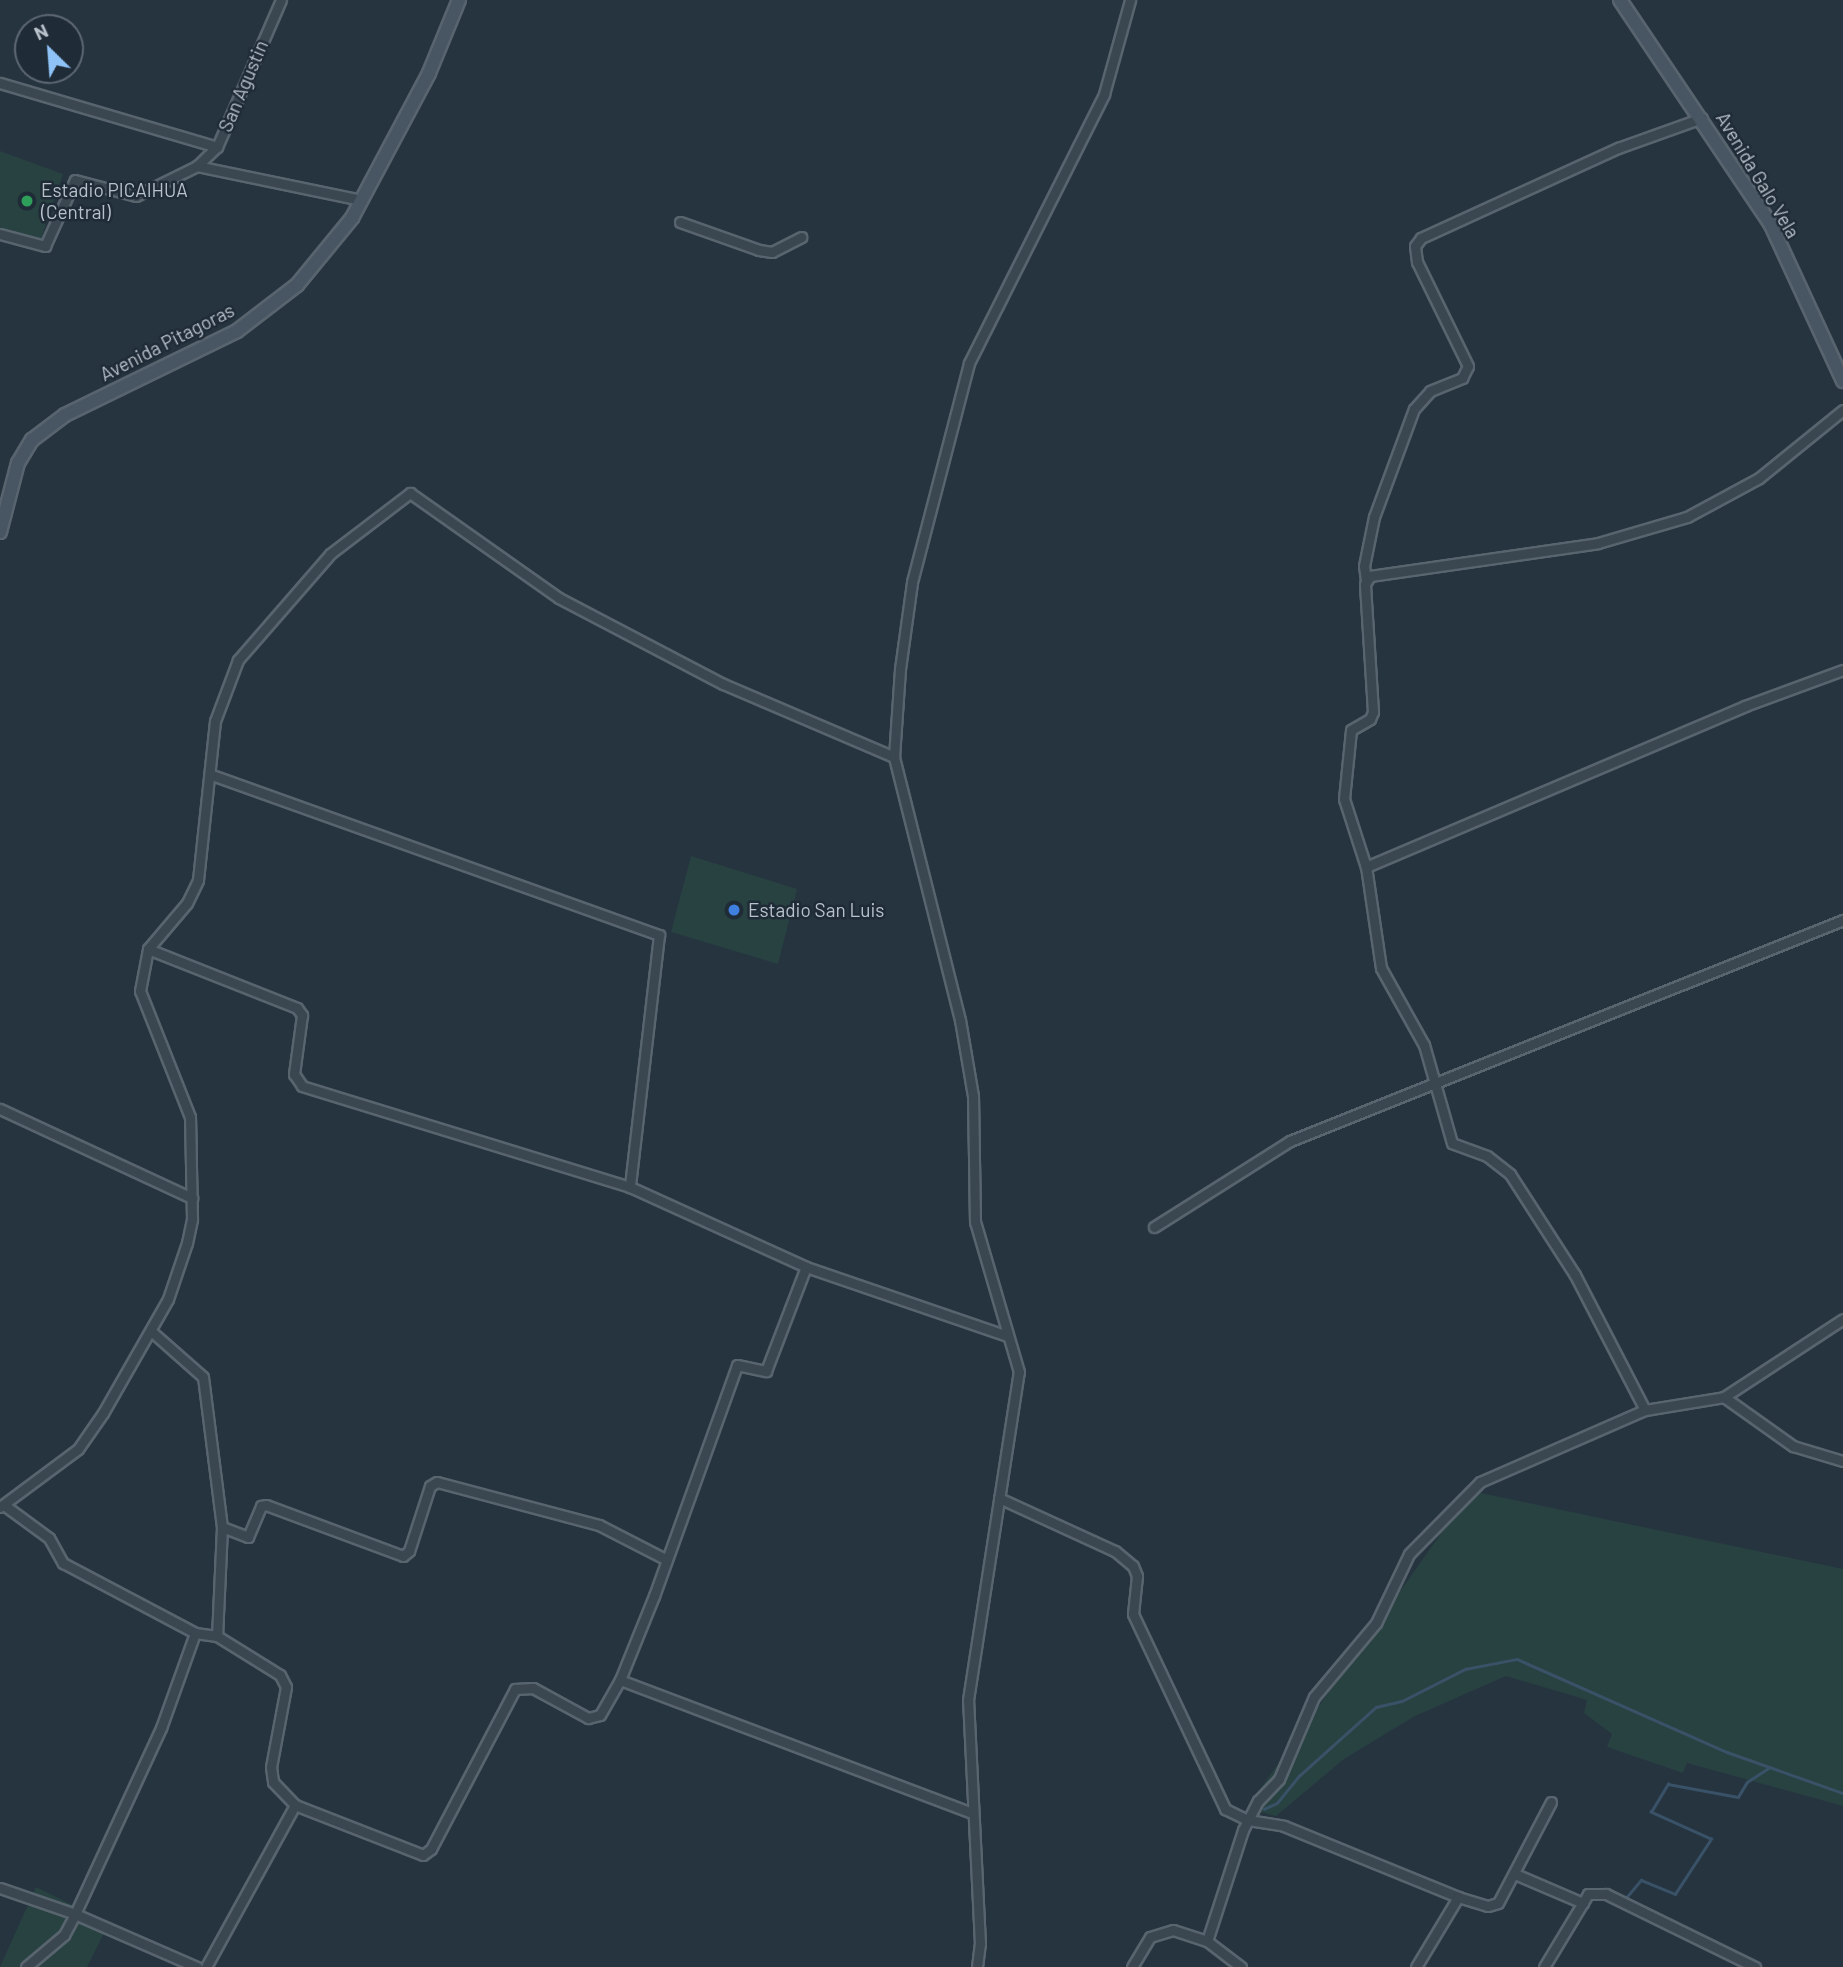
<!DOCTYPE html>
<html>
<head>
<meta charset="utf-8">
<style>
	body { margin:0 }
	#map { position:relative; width:1843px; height:1967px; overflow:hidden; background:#263440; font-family:Barlow,sans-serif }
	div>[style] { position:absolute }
	.green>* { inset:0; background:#284141 }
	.stream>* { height:2.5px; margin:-1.25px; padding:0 1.25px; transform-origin:1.25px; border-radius:1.25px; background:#395267 }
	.roads { filter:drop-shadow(2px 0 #58646e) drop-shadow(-2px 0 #58646e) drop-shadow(0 2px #58646e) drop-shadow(0 -2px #58646e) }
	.street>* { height:9px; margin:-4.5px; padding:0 4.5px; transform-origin:4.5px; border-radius:4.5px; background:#3a4650 }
	.secondary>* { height:12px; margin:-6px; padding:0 6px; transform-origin:6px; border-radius:6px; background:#485563 }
	.dots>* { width:19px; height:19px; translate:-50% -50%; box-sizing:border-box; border:4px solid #1f2b36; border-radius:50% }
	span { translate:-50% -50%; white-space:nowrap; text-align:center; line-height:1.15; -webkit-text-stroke:5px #1f2b36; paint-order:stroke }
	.street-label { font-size:19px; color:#b7c1cb }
	.poi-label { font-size:19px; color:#b7c1cb }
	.left { translate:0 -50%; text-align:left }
	.north { position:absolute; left:14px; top:14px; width:70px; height:70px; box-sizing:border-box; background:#1f2b36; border:2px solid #5c6772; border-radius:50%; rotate:335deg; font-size:19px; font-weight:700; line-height:28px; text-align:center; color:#b7c1cb }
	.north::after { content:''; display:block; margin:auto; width:24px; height:32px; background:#8fc3f8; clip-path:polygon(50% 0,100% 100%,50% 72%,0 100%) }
</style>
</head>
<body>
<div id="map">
	<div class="green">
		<i style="clip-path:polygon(0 151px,63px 174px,40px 242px,0 228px)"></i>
		<i style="clip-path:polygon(691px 856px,797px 889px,778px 964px,671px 932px)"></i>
		<i style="clip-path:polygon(1471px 1491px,1843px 1569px,1843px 1806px,1687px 1763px,1683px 1773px,1607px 1747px,1612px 1734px,1584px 1713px,1587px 1700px,1506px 1676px,1415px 1716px,1344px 1759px,1276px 1816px,1257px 1811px,1251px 1802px)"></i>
		<i style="clip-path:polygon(36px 1887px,109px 1923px,87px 1967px,0 1967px)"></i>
	</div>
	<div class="stream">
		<i style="left:1264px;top:1809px;width:14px;rotate:-25deg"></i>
		<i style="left:1277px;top:1803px;width:35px;rotate:-51deg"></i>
		<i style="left:1299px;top:1776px;width:103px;rotate:-41.9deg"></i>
		<i style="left:1376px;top:1707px;width:27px;rotate:-13deg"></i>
		<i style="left:1402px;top:1701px;width:71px;rotate:-26.9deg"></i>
		<i style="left:1465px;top:1669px;width:53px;rotate:-10.9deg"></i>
		<i style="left:1517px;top:1659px;width:230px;rotate:23.9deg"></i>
		<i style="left:1727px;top:1752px;width:123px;rotate:19.5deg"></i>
		<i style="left:1625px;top:1899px;width:25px;rotate:-50deg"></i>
		<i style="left:1641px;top:1880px;width:37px;rotate:22deg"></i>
		<i style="left:1675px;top:1894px;width:66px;rotate:-56.8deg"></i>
		<i style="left:1711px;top:1839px;width:66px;rotate:-155.8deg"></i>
		<i style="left:1651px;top:1812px;width:33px;rotate:-59deg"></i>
		<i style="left:1668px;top:1784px;width:71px;rotate:10.5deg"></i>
		<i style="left:1738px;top:1797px;width:17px;rotate:-59deg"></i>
		<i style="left:1747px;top:1782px;width:27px;rotate:-33deg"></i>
	</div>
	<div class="roads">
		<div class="street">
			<i style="left:0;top:83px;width:226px;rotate:16.4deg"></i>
			<i style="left:197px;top:166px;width:167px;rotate:11.7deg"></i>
			<i style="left:680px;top:222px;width:84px;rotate:19.5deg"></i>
			<i style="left:759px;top:250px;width:13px;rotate:9deg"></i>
			<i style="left:772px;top:252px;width:33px;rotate:-27deg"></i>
			<i style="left:0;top:234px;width:47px;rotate:14.9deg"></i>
			<i style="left:45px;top:246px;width:72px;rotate:-65.6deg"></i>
			<i style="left:75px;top:180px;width:63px;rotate:14.7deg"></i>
			<i style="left:136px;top:196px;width:68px;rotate:-26.2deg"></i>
			<i style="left:197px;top:166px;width:28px;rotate:-44deg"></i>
			<i style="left:217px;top:147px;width:160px;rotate:-66.5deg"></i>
			<i style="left:1366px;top:580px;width:14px;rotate:-98deg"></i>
			<i style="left:1364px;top:566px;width:50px;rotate:-78.5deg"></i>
			<i style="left:1374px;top:517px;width:115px;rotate:-69.7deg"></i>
			<i style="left:1414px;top:409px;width:24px;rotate:-48deg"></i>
			<i style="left:1430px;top:391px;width:35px;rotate:-22deg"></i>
			<i style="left:1462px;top:378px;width:13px;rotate:-63deg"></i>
			<i style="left:1468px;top:366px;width:116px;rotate:-116.1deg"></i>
			<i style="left:1417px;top:262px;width:16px;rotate:-97deg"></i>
			<i style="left:1415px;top:246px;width:10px;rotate:-53deg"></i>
			<i style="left:1421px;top:238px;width:217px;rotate:-24.6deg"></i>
			<i style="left:1618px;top:148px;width:89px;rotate:-19.7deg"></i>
			<i style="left:212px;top:775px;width:475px;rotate:19.7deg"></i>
			<i style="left:659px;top:935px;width:254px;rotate:96.6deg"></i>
			<i style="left:1366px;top:867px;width:412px;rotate:-23deg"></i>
			<i style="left:1745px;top:706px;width:104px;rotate:-20.2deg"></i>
			<i style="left:148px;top:949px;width:60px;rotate:-49.7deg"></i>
			<i style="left:187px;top:903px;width:25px;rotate:-64deg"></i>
			<i style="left:198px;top:880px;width:160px;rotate:-83.9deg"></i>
			<i style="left:215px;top:721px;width:65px;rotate:-69.3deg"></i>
			<i style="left:238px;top:660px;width:140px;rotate:-49deg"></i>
			<i style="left:330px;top:554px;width:101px;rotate:-37.3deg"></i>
			<i style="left:410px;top:493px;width:182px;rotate:35.2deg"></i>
			<i style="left:559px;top:598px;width:185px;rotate:27.7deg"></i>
			<i style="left:723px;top:684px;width:186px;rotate:23.1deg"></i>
			<i style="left:0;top:1109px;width:212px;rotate:24.9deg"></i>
			<i style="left:1154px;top:1227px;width:161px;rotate:-32.3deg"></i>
			<i style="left:1290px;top:1141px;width:596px;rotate:-21.78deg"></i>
			<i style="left:151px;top:1331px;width:69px;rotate:41.5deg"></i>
			<i style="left:203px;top:1377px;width:151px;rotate:82.8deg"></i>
			<i style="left:222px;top:1527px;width:109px;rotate:92.6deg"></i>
			<i style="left:217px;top:1636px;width:74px;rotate:31.8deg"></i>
			<i style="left:280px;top:1675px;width:13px;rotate:63deg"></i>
			<i style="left:286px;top:1687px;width:81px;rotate:100.6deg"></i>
			<i style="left:271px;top:1767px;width:15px;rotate:82deg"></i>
			<i style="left:273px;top:1782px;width:32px;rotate:46deg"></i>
			<i style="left:295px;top:1805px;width:137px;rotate:21.3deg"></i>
			<i style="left:423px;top:1855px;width:10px;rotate:-37deg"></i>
			<i style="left:431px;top:1849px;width:181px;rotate:-62.3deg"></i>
			<i style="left:515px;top:1689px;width:18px;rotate:-3deg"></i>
			<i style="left:533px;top:1688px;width:63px;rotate:28.6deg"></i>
			<i style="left:588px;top:1718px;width:12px;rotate:-14deg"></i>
			<i style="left:600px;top:1715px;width:40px;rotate:-60.3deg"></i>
			<i style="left:620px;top:1680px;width:91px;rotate:-68deg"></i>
			<i style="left:654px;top:1596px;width:245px;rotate:-70.2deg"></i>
			<i style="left:737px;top:1365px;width:30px;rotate:12deg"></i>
			<i style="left:766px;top:1371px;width:111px;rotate:-69deg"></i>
			<i style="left:1724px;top:1397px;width:85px;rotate:35.4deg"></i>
			<i style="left:1793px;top:1446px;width:52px;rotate:16.7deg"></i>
			<i style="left:1645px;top:1410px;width:152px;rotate:-117.4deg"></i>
			<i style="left:1575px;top:1275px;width:120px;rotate:-122.8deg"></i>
			<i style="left:1510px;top:1174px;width:29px;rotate:-142deg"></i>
			<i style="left:1487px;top:1156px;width:37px;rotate:-160deg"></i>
			<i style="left:1452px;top:1143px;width:102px;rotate:-105.9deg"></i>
			<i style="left:1424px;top:1045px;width:88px;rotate:-119.2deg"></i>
			<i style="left:1381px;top:968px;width:102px;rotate:-98.4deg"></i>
			<i style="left:1366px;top:867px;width:71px;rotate:-107.9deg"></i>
			<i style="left:1344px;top:799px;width:69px;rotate:-84.2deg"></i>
			<i style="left:1351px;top:730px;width:22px;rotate:-30deg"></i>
			<i style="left:1370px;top:719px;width:8px;rotate:-67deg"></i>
			<i style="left:1373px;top:712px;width:128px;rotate:-93.6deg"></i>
			<i style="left:1365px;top:584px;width:9px;rotate:-58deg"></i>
			<i style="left:1370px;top:576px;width:230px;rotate:-8.2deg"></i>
			<i style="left:1598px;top:543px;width:93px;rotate:-16.3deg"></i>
			<i style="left:1687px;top:517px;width:82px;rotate:-28.4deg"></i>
			<i style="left:1759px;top:478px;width:108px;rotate:-39deg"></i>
			<i style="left:999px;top:1498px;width:128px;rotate:24.6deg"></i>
			<i style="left:1115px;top:1551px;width:23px;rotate:40deg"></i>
			<i style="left:1133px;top:1566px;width:11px;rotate:68deg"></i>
			<i style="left:1137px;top:1576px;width:38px;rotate:96deg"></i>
			<i style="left:1133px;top:1614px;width:216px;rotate:64.7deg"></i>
			<i style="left:1225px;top:1809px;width:25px;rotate:26deg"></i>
			<i style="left:1248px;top:1820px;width:36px;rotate:9deg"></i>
			<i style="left:1284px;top:1826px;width:188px;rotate:22.2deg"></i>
			<i style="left:4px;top:1505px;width:56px;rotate:36.3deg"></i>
			<i style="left:49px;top:1538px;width:29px;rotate:61deg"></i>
			<i style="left:63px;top:1563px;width:149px;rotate:27.9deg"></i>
			<i style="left:0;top:1507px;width:97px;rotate:-36.6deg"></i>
			<i style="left:78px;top:1449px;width:44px;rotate:-55.2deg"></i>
			<i style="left:103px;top:1413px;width:131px;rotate:-60.3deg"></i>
			<i style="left:168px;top:1299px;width:59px;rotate:-71.3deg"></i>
			<i style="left:187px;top:1243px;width:25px;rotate:-78deg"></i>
			<i style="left:192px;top:1219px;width:102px;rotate:-91.1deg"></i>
			<i style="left:190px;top:1117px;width:136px;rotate:-111.6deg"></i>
			<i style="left:140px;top:991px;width:43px;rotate:-79.2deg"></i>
			<i style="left:148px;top:949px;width:160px;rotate:21.6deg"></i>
			<i style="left:297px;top:1008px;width:9px;rotate:54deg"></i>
			<i style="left:302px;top:1015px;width:60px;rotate:97.7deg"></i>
			<i style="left:294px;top:1074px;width:14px;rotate:56deg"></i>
			<i style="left:302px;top:1086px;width:343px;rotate:17.1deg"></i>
			<i style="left:630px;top:1187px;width:193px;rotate:24.4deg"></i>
			<i style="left:806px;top:1267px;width:213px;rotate:18.9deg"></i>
			<i style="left:222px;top:1527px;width:28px;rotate:21deg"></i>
			<i style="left:248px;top:1537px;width:34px;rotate:-67deg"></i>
			<i style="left:261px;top:1506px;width:5px;rotate:-11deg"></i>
			<i style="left:266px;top:1505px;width:146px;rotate:20.4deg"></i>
			<i style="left:403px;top:1556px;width:8px;rotate:-40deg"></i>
			<i style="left:409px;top:1551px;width:68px;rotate:-72.1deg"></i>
			<i style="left:430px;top:1486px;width:8px;rotate:-30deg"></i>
			<i style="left:437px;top:1482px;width:168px;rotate:14.9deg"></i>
			<i style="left:599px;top:1525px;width:76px;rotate:27.2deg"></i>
			<i style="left:620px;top:1680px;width:374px;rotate:20.7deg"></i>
			<i style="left:1515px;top:1874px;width:74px;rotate:23.1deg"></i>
			<i style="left:0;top:1888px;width:79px;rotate:19.1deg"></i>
			<i style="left:75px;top:1914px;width:133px;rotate:23.5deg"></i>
			<i style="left:1207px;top:1941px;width:117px;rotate:-72deg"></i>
			<i style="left:1243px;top:1830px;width:33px;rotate:-63deg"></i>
			<i style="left:1258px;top:1801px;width:30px;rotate:-46deg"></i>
			<i style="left:1279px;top:1779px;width:89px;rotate:-66.9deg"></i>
			<i style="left:1314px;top:1697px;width:97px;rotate:-50deg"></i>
			<i style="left:1376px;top:1623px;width:76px;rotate:-64.4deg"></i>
			<i style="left:1409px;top:1554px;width:101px;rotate:-45.4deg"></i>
			<i style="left:1480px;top:1482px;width:180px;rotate:-23.6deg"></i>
			<i style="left:1645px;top:1410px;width:80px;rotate:-9.3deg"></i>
			<i style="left:1724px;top:1397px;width:142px;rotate:-33.2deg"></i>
			<i style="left:26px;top:1967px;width:50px;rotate:-40.1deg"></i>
			<i style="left:64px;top:1935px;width:24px;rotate:-62deg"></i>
			<i style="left:75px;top:1914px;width:205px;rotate:-65.2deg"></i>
			<i style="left:161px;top:1728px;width:101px;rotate:-70.3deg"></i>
			<i style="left:195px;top:1633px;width:22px;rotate:8deg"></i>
			<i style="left:206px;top:1967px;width:185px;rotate:-61.2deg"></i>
			<i style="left:977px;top:1967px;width:23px;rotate:-83deg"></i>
			<i style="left:980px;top:1944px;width:244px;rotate:-92.8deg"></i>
			<i style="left:968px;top:1700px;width:332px;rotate:-81.2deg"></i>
			<i style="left:1019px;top:1372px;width:156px;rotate:-106.3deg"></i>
			<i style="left:975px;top:1222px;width:126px;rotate:-90.9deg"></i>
			<i style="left:973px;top:1096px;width:77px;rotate:-99.7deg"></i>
			<i style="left:960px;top:1020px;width:271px;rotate:-104.1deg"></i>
			<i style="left:894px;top:757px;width:88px;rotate:-86.1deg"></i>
			<i style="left:900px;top:669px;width:88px;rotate:-82.1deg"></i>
			<i style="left:912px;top:582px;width:226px;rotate:-75.4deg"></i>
			<i style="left:969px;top:363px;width:301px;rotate:-63.3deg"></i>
			<i style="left:1104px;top:94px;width:98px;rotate:-74.5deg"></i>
			<i style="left:1132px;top:1967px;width:35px;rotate:-59deg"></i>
			<i style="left:1150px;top:1937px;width:24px;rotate:-17deg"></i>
			<i style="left:1173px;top:1930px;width:36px;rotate:18deg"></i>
			<i style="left:1207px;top:1941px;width:43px;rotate:37.4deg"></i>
			<i style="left:1416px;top:1967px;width:82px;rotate:-59deg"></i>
			<i style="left:1458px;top:1897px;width:31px;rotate:17deg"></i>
			<i style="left:1488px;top:1906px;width:10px;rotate:-17deg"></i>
			<i style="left:1498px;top:1903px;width:114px;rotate:-62.3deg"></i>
			<i style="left:1544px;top:1967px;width:85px;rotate:-58.9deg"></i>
			<i style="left:1588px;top:1894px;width:18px"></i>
			<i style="left:1606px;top:1894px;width:166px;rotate:26.1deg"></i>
		</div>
		<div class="secondary">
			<i style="left:1620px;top:0;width:271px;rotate:56.1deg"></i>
			<i style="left:1771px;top:225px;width:172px;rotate:65.2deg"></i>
			<i style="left:0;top:532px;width:71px;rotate:-75.4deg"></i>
			<i style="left:18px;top:463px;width:27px;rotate:-59deg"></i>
			<i style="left:32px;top:440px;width:41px;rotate:-37.1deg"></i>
			<i style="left:65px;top:415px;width:191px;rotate:-26deg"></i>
			<i style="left:237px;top:331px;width:76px;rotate:-37.5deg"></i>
			<i style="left:297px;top:285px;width:87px;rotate:-50.6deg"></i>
			<i style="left:352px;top:218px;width:164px;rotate:-62deg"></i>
			<i style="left:429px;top:73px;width:79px;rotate:-67.7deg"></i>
		</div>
	</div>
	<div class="dots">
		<i style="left:27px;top:201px;background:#2e9e5b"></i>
		<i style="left:734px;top:910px;background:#3f7fe0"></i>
	</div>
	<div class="street-label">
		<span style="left:243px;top:86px;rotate:-67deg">San Agustin</span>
		<span style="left:1758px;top:175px;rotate:59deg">Avenida Galo Vela</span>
		<span style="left:167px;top:342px;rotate:-27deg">Avenida Pitagoras</span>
	</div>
	<div class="poi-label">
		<span class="left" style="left:41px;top:201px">Estadio PICAIHUA<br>(Central)</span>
		<span class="left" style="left:748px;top:910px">Estadio San Luis</span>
	</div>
	<div class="north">N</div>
</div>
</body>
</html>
